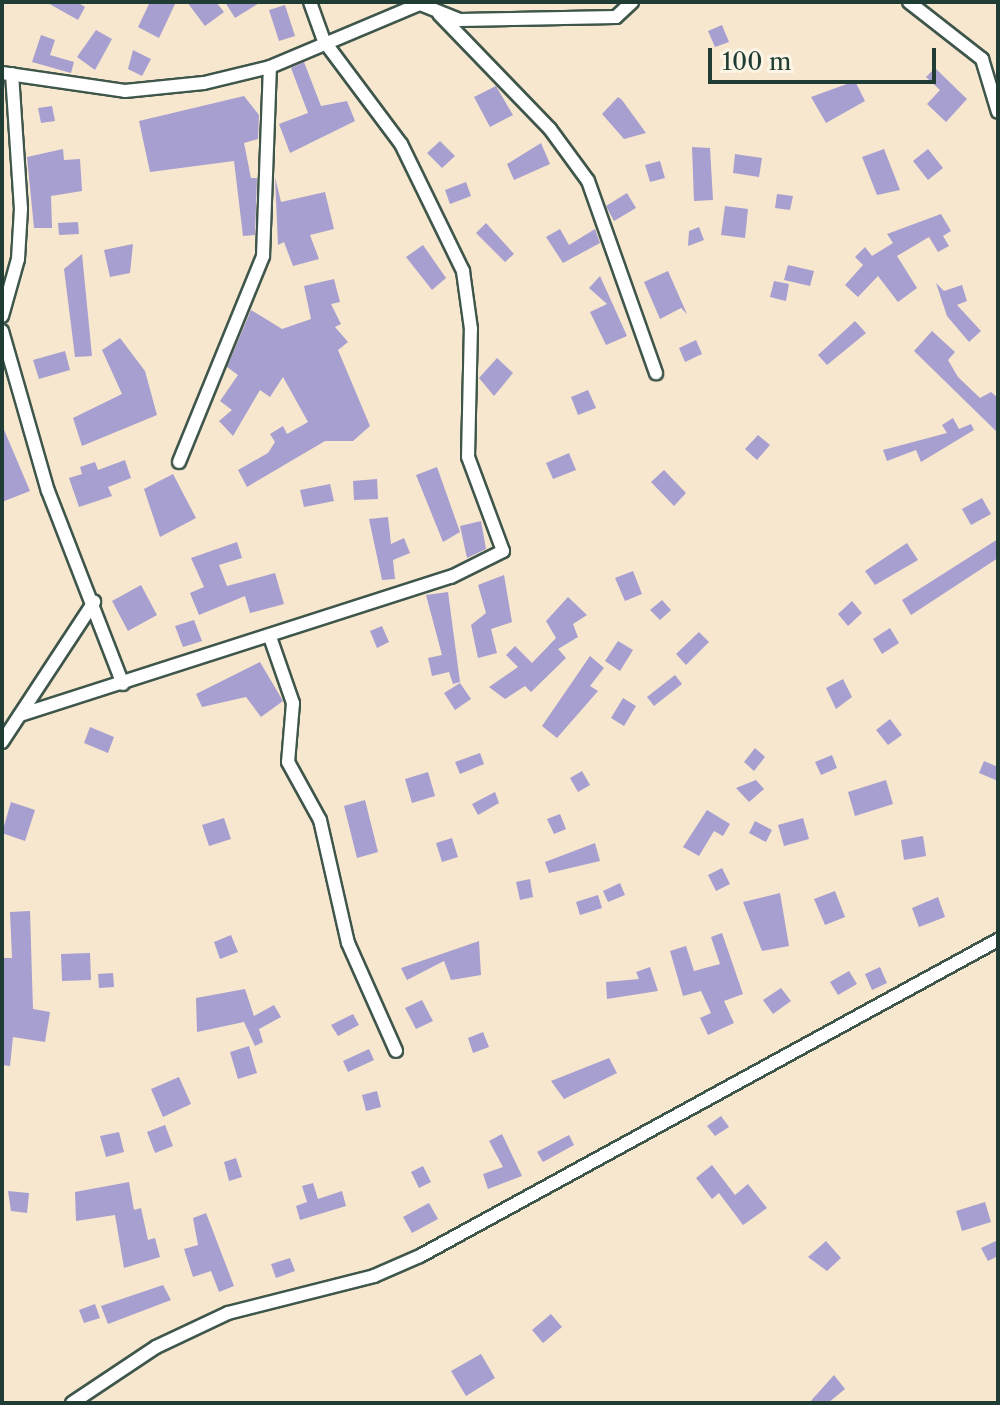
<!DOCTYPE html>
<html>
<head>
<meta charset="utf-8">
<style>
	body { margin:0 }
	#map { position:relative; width:1000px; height:1405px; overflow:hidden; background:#f7e7cf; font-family:"Libre Caslon Text",serif }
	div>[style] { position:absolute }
	.building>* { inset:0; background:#a79fcf }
	.roads { filter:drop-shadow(2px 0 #3f564b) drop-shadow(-2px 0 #3f564b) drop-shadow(0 2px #3f564b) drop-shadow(0 -2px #3f564b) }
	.street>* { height:12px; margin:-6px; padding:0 6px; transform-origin:6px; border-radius:6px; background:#fff }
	span { translate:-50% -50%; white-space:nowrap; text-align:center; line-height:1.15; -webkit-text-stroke:6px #fcf5e5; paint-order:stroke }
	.frame { position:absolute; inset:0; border:4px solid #1f3d34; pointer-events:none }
	.scale { position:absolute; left:708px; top:48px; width:228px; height:36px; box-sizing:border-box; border:4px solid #1f3d34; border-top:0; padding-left:10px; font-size:24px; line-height:28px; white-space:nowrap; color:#1f3d34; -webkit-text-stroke:6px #fcf5e5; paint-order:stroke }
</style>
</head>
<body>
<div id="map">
	<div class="building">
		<i style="clip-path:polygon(46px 2px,77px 2px,85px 7px,78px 20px)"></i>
		<i style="clip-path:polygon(150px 2px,176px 2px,159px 38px,138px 27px)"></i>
		<i style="clip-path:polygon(187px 2px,216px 2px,224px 12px,205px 26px)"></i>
		<i style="clip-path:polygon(225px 2px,261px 2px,235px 18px)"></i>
		<i style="clip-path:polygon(285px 5px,295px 36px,279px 41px,269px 10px)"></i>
		<i style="clip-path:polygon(722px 25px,729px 42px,715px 47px,708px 31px)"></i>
		<i style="clip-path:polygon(96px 30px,112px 39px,95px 70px,77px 57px)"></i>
		<i style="clip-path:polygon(41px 35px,55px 40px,50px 55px,74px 62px,71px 73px,32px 62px)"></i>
		<i style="clip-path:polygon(133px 50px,151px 59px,142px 76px,128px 69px)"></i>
		<i style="clip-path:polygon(304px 62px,321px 106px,347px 101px,355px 121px,290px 153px,279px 124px,308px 113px,291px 68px)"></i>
		<i style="clip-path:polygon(935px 68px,967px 99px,946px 122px,927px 104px,940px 90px,926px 77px)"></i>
		<i style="clip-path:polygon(855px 81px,865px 101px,826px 123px,811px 97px)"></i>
		<i style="clip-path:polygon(496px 86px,513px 115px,490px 127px,474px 97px)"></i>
		<i style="clip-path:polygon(244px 96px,259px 115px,258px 139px,244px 143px,251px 178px,257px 178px,255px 235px,243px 236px,234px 161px,150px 172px,139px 121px)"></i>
		<i style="clip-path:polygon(618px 97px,622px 100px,646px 133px,624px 139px,602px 114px)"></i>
		<i style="clip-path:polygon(52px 106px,55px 121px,41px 123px,38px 108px)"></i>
		<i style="clip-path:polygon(440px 141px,455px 156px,442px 168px,427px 153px)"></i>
		<i style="clip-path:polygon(541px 143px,550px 164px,514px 180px,507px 164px)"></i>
		<i style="clip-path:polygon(692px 147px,710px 148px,713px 200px,694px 201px)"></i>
		<i style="clip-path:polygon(63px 149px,64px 160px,80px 159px,82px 191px,51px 196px,52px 228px,34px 228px,27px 157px)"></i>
		<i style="clip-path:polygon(884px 149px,900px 190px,877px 195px,862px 157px)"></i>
		<i style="clip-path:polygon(928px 149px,943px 168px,928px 180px,913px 161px)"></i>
		<i style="clip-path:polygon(735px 154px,762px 158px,759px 177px,733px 173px)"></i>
		<i style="clip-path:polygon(660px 161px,665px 178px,650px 182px,645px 165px)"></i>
		<i style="clip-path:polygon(275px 177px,281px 202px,325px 192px,334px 229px,310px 235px,319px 259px,293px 266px,284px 242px,278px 245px)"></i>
		<i style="clip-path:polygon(466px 182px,471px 196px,450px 204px,445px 190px)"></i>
		<i style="clip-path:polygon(627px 193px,636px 208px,614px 221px,606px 206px)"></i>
		<i style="clip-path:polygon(777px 194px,793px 196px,790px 210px,775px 208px)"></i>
		<i style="clip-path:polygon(725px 206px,748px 209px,745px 238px,721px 235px)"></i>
		<i style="clip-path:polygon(941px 214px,951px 231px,943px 236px,949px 246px,938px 252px,929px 237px,897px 256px,917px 288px,898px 302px,878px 276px,858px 297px,845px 285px,863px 265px,855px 257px,865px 247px,872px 256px,893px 243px,887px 234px)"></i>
		<i style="clip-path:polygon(78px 222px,79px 234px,59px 235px,58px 223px)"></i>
		<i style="clip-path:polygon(486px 223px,514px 254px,505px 262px,476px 233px)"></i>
		<i style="clip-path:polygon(699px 227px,704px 240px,688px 246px,689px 231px)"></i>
		<i style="clip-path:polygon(560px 229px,569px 245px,595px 229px,600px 243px,563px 263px,546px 237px)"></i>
		<i style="clip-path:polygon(133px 244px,130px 273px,110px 277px,104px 250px)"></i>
		<i style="clip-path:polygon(423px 245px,446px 278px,432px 290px,406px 257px)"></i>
		<i style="clip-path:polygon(82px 254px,92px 356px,75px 357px,64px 269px)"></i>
		<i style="clip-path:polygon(788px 265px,814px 271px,810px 286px,784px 280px)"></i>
		<i style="clip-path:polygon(668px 271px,687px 314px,681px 308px,660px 319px,644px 282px)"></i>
		<i style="clip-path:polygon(600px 276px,627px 336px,606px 345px,590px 312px,607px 304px,589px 288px)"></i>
		<i style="clip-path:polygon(334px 279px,340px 302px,331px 304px,341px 324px,335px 327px,348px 342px,338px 350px,370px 426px,353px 441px,325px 441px,247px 487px,238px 470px,268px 453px,275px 442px,270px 434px,283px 426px,287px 434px,308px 422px,283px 377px,270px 397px,260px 390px,233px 436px,219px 421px,232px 410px,220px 401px,238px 375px,227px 367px,251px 310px,282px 329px,311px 319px,304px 286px)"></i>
		<i style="clip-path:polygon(774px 281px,789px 284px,786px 301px,770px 297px)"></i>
		<i style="clip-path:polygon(936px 283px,944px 291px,962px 285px,967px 301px,957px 305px,981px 331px,969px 342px,947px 316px)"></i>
		<i style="clip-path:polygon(855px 321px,866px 333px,827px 365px,818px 355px)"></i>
		<i style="clip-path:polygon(932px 331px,955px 352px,948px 360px,958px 377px,980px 398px,991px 392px,998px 398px,998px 433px,914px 351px)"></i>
		<i style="clip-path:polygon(120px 338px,145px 371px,157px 415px,82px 446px,73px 418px,122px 394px,102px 350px)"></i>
		<i style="clip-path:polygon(696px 340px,702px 354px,685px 362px,679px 348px)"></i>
		<i style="clip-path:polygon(65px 351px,70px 370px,39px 379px,33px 360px)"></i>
		<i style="clip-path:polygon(497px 358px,513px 373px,494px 396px,479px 378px)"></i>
		<i style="clip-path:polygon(588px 390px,596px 408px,578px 415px,571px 397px)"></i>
		<i style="clip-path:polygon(953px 418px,959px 429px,971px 424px,974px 430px,921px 462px,916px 450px,887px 461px,883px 450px,947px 433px,942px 425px)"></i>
		<i style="clip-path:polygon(2px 425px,30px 491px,2px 502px)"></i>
		<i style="clip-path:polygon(758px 435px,770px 445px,757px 460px,745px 449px)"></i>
		<i style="clip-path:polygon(569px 453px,576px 470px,553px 479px,546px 463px)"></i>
		<i style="clip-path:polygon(125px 460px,131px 478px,108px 487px,112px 496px,79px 507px,69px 478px,82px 474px,80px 467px,95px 462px,98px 470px)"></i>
		<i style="clip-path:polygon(437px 467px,460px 532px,443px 542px,416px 475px)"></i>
		<i style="clip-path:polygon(664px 470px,686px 493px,674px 506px,651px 482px)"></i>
		<i style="clip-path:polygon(173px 474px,196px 518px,160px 537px,144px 489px)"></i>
		<i style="clip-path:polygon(377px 479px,378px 499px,354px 500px,353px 481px)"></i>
		<i style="clip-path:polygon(330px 484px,334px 501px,304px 507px,300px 490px)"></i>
		<i style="clip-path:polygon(982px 498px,991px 514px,971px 525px,962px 509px)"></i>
		<i style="clip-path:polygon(388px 517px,391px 544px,404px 538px,410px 553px,393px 560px,395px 579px,382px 580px,369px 519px)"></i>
		<i style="clip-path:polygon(481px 521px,486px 549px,467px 558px,460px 526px)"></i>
		<i style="clip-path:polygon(998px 539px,998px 558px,911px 615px,902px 600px)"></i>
		<i style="clip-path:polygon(237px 542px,242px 558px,219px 565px,227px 586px,275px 573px,284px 604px,250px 613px,245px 596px,199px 615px,190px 593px,204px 587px,191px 558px)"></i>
		<i style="clip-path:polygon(907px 543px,918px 560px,875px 585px,865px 571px)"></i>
		<i style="clip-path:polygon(633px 571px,642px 594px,625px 601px,615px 578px)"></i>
		<i style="clip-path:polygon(504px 575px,512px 622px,491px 629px,497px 653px,478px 658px,471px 625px,486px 613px,478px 585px)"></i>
		<i style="clip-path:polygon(141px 585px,157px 615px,128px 631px,112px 601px)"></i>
		<i style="clip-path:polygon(448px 592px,460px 682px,453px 684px,449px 672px,432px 676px,428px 658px,442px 655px,426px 595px)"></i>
		<i style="clip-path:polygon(568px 597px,587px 615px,573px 624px,578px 637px,558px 649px,566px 658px,531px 692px,525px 686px,505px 699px,489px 687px,518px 667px,506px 655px,515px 646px,532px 663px,556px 638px,546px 621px)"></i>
		<i style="clip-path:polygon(662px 600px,671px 610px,660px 620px,650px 610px)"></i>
		<i style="clip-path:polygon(852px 601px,862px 613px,848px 626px,838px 614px)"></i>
		<i style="clip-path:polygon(194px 620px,202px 641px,183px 647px,175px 626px)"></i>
		<i style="clip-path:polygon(382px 626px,389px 642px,377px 648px,370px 631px)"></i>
		<i style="clip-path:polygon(890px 628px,899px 643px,882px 654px,873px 639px)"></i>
		<i style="clip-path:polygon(699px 632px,709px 642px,686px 665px,676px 654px)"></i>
		<i style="clip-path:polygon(618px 641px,633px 650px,620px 671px,605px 661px)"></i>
		<i style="clip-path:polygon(590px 656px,604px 668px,590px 686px,598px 691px,557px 738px,542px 726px)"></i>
		<i style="clip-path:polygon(260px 662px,283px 701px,261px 717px,246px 697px,202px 707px,196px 694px)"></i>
		<i style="clip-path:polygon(675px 675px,682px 684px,654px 706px,647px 697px)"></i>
		<i style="clip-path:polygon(843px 679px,852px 697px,836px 709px,826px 688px)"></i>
		<i style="clip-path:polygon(460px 683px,471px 699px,455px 710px,444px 693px)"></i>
		<i style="clip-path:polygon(623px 698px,636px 706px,624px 726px,611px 718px)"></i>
		<i style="clip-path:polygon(890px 719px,902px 735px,888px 745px,876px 730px)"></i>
		<i style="clip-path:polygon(90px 727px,114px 737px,108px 753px,84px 743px)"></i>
		<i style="clip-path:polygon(755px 748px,765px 757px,754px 771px,744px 762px)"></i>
		<i style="clip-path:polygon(480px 753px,484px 764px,460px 774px,455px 762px)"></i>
		<i style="clip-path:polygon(832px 755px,837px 768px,821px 775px,815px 762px)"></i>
		<i style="clip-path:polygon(984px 761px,998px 767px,998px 781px,979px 773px)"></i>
		<i style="clip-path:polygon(582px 771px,590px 785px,578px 792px,570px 778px)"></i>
		<i style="clip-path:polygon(428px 772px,435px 796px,412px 803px,405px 779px)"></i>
		<i style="clip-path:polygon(756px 780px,764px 789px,749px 802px,736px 788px)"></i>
		<i style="clip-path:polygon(886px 780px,893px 804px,855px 816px,848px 792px)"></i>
		<i style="clip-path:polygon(495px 792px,499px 803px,478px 815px,472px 804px)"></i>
		<i style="clip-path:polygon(365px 800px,378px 852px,357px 858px,344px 806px)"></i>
		<i style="clip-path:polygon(11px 802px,35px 810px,25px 841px,2px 833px)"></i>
		<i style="clip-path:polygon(707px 810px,730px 824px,723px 836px,714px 831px,699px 856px,683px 847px)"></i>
		<i style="clip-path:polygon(560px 814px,566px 829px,554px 834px,547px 819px)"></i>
		<i style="clip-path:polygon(224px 818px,231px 839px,209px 846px,202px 825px)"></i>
		<i style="clip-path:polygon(803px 818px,809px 839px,784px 846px,778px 825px)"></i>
		<i style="clip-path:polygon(755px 821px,772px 830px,766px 842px,749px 833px)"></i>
		<i style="clip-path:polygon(923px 836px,926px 856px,904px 860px,901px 840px)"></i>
		<i style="clip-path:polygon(452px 838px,458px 857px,442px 862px,436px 843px)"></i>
		<i style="clip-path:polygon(595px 843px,600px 861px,549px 873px,545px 862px)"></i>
		<i style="clip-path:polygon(722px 868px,730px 884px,716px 891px,708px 875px)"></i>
		<i style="clip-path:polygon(530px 879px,533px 897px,520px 900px,516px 882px)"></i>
		<i style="clip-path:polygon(620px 883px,625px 895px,608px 902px,603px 891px)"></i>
		<i style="clip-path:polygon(835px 891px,845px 917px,825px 925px,814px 899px)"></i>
		<i style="clip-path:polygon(780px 893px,789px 946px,762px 951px,743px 902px)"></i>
		<i style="clip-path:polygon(598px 895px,602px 908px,580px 915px,576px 902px)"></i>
		<i style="clip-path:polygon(938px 897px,945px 917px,919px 927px,912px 908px)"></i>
		<i style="clip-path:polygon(30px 911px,33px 1009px,50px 1012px,45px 1042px,13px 1037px,10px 1066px,2px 1065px,2px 958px,12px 958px,10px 912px)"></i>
		<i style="clip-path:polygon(722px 933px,743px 994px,724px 1001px,734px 1023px,708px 1035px,700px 1018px,711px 1013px,701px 991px,683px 996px,670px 951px,686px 946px,694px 971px,720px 964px,711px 937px)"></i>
		<i style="clip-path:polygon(231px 935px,238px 952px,220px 959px,214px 942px)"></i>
		<i style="clip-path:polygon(479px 941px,481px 975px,451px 980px,444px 961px,407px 980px,401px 968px)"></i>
		<i style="clip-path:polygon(90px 953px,91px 980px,62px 981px,61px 954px)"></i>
		<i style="clip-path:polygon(650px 967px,658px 991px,607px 999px,606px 982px,639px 979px,636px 972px)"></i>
		<i style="clip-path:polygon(880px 967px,887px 983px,872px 990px,865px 974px)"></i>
		<i style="clip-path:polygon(849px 971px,857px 984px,838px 995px,830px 982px)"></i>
		<i style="clip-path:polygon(113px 973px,114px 987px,99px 988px,98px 974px)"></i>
		<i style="clip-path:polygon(781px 988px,791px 1001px,773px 1014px,763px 1000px)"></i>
		<i style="clip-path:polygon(245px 989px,254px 1016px,274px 1005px,281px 1017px,259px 1029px,263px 1042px,255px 1046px,244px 1022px,197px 1032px,196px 998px)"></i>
		<i style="clip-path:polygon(422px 1000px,433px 1021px,416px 1029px,405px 1008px)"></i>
		<i style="clip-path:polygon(353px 1014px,359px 1025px,338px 1036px,331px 1025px)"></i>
		<i style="clip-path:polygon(483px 1032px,489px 1047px,473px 1053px,468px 1038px)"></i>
		<i style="clip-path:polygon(249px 1046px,257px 1073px,238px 1079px,230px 1052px)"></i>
		<i style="clip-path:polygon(369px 1049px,374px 1060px,348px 1072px,343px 1061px)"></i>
		<i style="clip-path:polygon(609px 1058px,617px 1073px,564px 1099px,551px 1081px)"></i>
		<i style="clip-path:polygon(179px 1077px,191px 1104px,163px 1117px,151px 1089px)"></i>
		<i style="clip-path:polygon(377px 1091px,381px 1107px,366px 1111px,362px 1095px)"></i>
		<i style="clip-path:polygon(721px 1116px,729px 1127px,715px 1136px,707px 1126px)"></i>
		<i style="clip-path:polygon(165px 1125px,173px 1146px,155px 1153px,147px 1132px)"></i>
		<i style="clip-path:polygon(119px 1132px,124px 1152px,106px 1157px,100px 1136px)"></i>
		<i style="clip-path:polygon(502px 1134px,522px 1176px,488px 1189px,483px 1174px,503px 1167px,489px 1141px)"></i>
		<i style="clip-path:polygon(569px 1135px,574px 1145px,543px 1162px,537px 1152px)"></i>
		<i style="clip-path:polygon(236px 1158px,242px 1177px,229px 1181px,224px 1162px)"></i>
		<i style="clip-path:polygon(712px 1165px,735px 1195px,748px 1184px,767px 1208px,743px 1225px,719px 1193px,712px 1199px,696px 1178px)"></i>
		<i style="clip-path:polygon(423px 1166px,431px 1182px,419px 1188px,411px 1172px)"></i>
		<i style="clip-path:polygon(129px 1182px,134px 1210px,141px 1208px,148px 1240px,155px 1238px,160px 1257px,124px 1268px,115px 1215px,76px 1221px,75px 1192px)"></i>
		<i style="clip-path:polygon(313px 1183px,318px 1199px,342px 1191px,346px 1206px,300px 1220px,296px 1206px,307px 1202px,302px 1186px)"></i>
		<i style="clip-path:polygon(8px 1191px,29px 1193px,27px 1213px,11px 1211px)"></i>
		<i style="clip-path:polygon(985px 1202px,991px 1222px,962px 1231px,956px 1211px)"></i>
		<i style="clip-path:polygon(429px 1203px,438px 1219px,412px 1233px,403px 1217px)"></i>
		<i style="clip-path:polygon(206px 1213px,234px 1286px,219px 1292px,211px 1271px,193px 1277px,184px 1249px,198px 1245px,193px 1218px)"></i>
		<i style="clip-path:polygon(998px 1240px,998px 1256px,988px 1261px,981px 1248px)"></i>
		<i style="clip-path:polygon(826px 1241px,841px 1258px,827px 1271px,808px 1257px)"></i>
		<i style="clip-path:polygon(290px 1258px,295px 1271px,276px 1278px,271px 1264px)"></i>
		<i style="clip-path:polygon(163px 1285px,171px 1300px,108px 1324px,101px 1306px)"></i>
		<i style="clip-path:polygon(95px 1304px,100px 1318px,84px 1323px,79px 1310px)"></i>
		<i style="clip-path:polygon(551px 1314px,562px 1327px,543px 1343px,532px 1330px)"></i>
		<i style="clip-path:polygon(481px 1354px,495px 1378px,466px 1396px,451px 1371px)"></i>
		<i style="clip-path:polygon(834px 1375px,845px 1389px,828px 1403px,809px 1403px)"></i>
	</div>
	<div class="roads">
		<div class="street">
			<i style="left:909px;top:2px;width:93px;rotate:38deg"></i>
			<i style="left:982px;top:59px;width:55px;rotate:73.2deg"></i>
			<i style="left:439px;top:14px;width:160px;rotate:46deg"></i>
			<i style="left:550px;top:129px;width:64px;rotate:53.8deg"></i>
			<i style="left:588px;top:181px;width:204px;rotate:70.5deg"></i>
			<i style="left:2px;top:73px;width:124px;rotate:8.3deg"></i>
			<i style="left:125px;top:91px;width:79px;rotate:-5.8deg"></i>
			<i style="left:204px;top:83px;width:68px;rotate:-13.6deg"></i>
			<i style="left:270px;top:67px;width:163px;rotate:-22.8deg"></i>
			<i style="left:420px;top:4px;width:43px;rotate:21.8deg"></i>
			<i style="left:460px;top:20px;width:156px;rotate:-1.1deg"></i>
			<i style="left:616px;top:17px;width:22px;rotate:-43deg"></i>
			<i style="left:2px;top:316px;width:59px;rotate:-74.3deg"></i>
			<i style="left:18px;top:259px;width:50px;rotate:-86.6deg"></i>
			<i style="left:21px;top:209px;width:135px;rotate:-93.8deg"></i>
			<i style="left:2px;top:331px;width:166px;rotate:74deg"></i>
			<i style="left:48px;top:491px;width:207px;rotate:68.8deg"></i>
			<i style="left:179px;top:462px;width:222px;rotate:-67.8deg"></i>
			<i style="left:263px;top:256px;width:189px;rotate:-87.9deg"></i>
			<i style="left:270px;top:637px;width:70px;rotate:70.8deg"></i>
			<i style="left:293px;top:703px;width:59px;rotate:94.8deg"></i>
			<i style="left:288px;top:762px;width:66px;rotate:61.1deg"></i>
			<i style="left:320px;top:820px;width:126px;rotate:77.2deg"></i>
			<i style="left:348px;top:943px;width:118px;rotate:66deg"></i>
			<i style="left:20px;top:715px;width:453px;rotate:-17.8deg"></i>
			<i style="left:451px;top:577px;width:58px;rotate:-26.6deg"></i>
			<i style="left:503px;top:551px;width:100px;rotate:-110.4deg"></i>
			<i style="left:468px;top:457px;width:128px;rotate:-88.7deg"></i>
			<i style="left:471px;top:329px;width:59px;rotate:-97.9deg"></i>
			<i style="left:463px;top:271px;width:141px;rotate:-116deg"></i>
			<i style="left:401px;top:144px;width:129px;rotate:-126.8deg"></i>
			<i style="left:324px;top:41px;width:41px;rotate:-109.7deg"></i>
			<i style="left:2px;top:742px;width:168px;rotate:-56.7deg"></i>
			<i style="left:72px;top:1403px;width:101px;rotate:-33.7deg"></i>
			<i style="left:156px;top:1347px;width:80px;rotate:-25.3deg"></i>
			<i style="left:228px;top:1313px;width:151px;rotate:-14.2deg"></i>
			<i style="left:374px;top:1276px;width:50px;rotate:-23.5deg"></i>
			<i style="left:420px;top:1256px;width:659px;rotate:-28.67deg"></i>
		</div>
	</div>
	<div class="frame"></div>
	<div class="scale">100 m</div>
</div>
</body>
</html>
